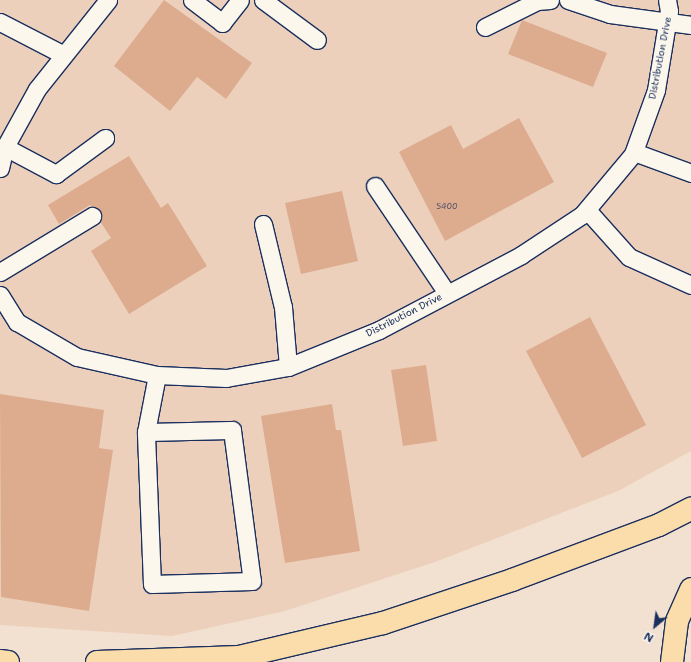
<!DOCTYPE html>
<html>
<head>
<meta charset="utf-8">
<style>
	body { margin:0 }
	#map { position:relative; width:691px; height:662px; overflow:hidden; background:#f2e0d0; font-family:"Shantell Sans",sans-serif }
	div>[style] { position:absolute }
	.built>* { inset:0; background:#ecd0bc }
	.building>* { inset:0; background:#ddac8f }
	.roads { filter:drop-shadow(1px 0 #1b2f5e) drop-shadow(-1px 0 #1b2f5e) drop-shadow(0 1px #1b2f5e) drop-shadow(0 -1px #1b2f5e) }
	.minor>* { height:17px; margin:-8.5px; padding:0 8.5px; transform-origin:8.5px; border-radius:8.5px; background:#fbf7ec }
	.highway>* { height:22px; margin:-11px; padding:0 11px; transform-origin:11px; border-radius:11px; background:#fbddab }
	span { translate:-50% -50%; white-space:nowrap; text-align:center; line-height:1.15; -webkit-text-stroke:3.5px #fbf7ec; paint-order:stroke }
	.number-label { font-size:8px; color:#4c4e6a }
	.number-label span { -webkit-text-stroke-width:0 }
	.street-label { font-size:10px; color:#1b2f5e }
	.north { position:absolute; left:635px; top:606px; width:40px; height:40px; -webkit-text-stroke:3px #fbf7ec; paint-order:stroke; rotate:209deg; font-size:11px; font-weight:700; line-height:16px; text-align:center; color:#1b2f5e }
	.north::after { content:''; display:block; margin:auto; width:14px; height:18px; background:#1b2f5e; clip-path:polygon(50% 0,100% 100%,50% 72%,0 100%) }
</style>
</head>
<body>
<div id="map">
	<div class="built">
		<i style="clip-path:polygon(0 0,691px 0,691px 451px,618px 491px,435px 562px,285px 611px,172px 636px,0 625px)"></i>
	</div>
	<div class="building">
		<i style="clip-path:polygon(164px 0,252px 63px,226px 99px,197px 77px,170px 111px,114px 66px)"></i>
		<i style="clip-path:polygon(522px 20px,607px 53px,593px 87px,508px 54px)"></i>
		<i style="clip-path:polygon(519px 118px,554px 182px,445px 241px,399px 152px,451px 125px,463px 149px)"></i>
		<i style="clip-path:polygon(129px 156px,161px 208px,168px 203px,207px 266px,129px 314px,91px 251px,111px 238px,100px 221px,100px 210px,90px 205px,59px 224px,48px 205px)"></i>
		<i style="clip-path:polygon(342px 191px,358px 261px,301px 274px,285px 203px)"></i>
		<i style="clip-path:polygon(590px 317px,646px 425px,582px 458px,526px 351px)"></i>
		<i style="clip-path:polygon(426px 365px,437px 441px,403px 446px,391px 370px)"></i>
		<i style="clip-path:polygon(0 394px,104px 410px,99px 448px,113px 450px,89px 611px,1px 597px)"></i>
		<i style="clip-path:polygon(332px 404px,336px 430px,341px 430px,360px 551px,285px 563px,261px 416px)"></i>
	</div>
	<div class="roads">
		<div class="minor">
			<i style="left:192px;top:0;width:38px;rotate:37deg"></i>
			<i style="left:222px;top:23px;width:29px;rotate:-52deg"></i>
			<i style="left:263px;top:0;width:67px;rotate:36.5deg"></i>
			<i style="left:568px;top:0;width:44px;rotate:18.4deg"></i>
			<i style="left:610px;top:14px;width:82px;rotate:7.7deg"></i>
			<i style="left:0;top:22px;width:70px;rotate:27.3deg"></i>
			<i style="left:485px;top:27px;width:58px;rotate:-26.6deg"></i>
			<i style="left:537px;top:1px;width:13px;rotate:-4deg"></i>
			<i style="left:5px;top:147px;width:58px;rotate:27.9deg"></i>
			<i style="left:56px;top:174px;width:61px;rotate:-36.3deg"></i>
			<i style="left:634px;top:152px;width:61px;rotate:20.2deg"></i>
			<i style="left:0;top:168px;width:22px;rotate:-77deg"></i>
			<i style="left:5px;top:147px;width:66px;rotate:-61.1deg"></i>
			<i style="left:37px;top:89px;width:114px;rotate:-51.4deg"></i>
			<i style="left:375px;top:186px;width:129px;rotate:56.1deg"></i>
			<i style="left:587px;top:210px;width:63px;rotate:48.2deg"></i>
			<i style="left:629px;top:257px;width:68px;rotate:24.3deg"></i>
			<i style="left:263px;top:224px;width:85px;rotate:76.5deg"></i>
			<i style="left:283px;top:307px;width:60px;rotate:85.2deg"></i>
			<i style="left:0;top:272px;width:108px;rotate:-31.3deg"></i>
			<i style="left:0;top:295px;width:32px;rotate:58deg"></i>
			<i style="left:17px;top:322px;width:69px;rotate:30.3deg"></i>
			<i style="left:77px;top:357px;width:82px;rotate:12.7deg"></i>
			<i style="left:157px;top:375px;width:69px;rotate:2.5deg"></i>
			<i style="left:226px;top:378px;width:63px;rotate:-10.1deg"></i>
			<i style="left:288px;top:367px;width:98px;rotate:-22.1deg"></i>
			<i style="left:379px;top:330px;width:161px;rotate:-27.8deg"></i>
			<i style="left:521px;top:255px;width:73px;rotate:-33.3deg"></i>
			<i style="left:582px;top:215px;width:80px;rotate:-50.1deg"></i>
			<i style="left:633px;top:154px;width:68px;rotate:-70.2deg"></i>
			<i style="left:656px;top:90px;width:80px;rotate:-80.7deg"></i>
			<i style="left:669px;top:11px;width:11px;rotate:-100deg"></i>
			<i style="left:146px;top:432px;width:86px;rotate:-1.3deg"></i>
			<i style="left:232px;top:430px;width:152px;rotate:82.5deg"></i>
			<i style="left:252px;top:581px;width:100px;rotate:178.3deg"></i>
			<i style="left:152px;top:584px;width:152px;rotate:-92.3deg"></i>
			<i style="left:146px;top:432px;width:58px;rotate:-79.1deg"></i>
		</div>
		<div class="highway">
			<i style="left:0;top:661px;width:8px;rotate:7deg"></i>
			<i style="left:97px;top:662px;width:142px;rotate:-2deg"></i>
			<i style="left:239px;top:657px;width:148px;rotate:-13.3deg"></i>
			<i style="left:383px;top:623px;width:136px;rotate:-18.4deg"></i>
			<i style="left:512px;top:580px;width:157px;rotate:-20.5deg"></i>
			<i style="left:659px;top:525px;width:36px;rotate:-27deg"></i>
			<i style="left:672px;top:662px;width:41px;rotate:-83deg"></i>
			<i style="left:677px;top:621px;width:35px;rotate:-66deg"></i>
		</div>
	</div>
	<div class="number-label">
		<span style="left:447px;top:207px">5400</span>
	</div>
	<div class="street-label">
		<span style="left:660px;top:58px;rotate:-79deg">Distribution Drive</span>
		<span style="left:404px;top:315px;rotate:-27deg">Distribution Drive</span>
	</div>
	<div class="north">N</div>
</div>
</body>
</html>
